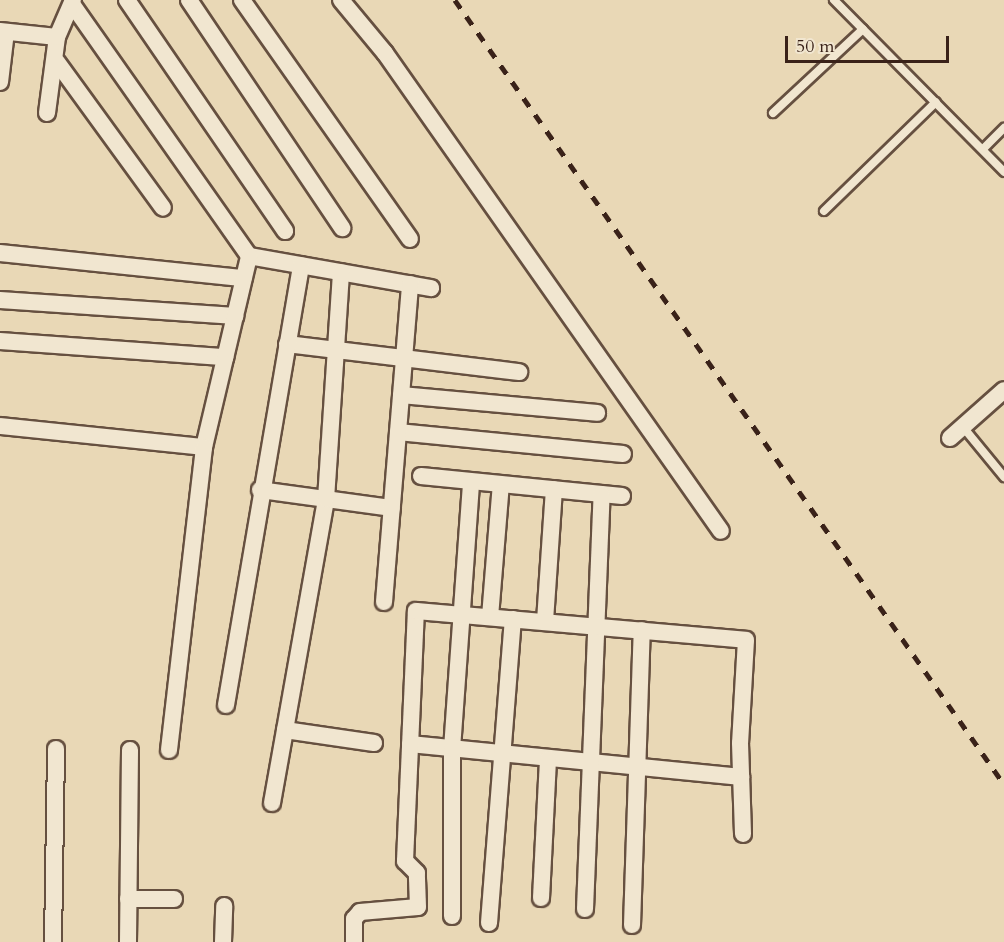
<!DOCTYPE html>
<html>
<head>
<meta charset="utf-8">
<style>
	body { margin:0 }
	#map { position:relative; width:1004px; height:942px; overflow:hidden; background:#e9d8b6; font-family:Cardo,serif }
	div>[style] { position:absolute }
	.roads { filter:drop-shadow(2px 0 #665040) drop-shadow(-2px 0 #665040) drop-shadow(0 2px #665040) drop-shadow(0 -2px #665040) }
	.service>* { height:8px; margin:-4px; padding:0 4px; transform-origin:4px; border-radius:4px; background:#f1e6d0 }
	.minor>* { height:16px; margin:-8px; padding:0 8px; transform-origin:8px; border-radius:8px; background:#f1e6d0 }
	.rail>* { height:4.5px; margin-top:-2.25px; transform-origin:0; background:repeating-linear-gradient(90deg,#3a2219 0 10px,transparent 0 20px) }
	span { translate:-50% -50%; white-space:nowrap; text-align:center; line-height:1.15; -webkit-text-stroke:4.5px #f1e6d0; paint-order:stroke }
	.scale { position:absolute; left:785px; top:36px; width:164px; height:27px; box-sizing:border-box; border:3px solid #3a2219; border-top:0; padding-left:8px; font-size:18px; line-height:21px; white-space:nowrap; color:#3a2219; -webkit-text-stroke:4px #f1e6d0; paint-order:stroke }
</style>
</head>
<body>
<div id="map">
	<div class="roads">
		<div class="service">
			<i style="left:834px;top:0;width:242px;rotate:45.3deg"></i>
			<i style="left:773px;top:113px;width:123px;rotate:-43deg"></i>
			<i style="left:983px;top:149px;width:30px;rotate:-45deg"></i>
			<i style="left:824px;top:211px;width:156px;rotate:-44.2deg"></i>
			<i style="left:963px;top:427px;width:65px;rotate:50.6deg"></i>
		</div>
		<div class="minor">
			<i style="left:127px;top:0;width:280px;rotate:55.6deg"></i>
			<i style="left:189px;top:0;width:275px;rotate:56.1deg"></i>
			<i style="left:242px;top:0;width:292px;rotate:54.9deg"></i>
			<i style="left:341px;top:0;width:69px;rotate:50.3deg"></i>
			<i style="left:385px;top:53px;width:584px;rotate:54.9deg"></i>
			<i style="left:72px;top:4px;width:308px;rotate:54.9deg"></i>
			<i style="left:249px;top:256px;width:185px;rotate:10deg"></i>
			<i style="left:0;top:31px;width:57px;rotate:6deg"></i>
			<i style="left:57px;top:62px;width:180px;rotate:54deg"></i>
			<i style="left:0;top:82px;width:50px;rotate:-83.2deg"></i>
			<i style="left:47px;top:113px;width:77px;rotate:-82.5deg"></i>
			<i style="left:57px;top:37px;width:40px;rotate:-66.6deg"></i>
			<i style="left:0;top:253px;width:245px;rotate:5.9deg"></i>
			<i style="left:0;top:300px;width:236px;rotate:3.9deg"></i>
			<i style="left:0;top:341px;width:226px;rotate:4.1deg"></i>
			<i style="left:287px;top:344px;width:234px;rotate:6.9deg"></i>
			<i style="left:401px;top:395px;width:197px;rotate:5.2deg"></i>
			<i style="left:0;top:426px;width:205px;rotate:5.9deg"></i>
			<i style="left:204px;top:447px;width:196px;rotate:-76.7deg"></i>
			<i style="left:398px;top:432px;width:226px;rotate:5.6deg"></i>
			<i style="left:950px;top:438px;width:72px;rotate:-41.6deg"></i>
			<i style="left:421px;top:476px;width:202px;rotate:5.7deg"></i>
			<i style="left:260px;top:490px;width:133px;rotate:7.8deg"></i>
			<i style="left:384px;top:602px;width:319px;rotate:-85.3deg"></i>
			<i style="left:490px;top:617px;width:133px;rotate:-85.3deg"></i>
			<i style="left:545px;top:621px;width:132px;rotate:-86.1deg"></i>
			<i style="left:226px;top:705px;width:446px;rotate:-80.3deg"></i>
			<i style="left:285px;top:730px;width:90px;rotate:8.3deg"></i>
			<i style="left:410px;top:744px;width:333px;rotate:5.7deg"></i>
			<i style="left:169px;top:750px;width:305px;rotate:-83.4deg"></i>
			<i style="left:272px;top:803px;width:309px;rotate:-79.9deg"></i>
			<i style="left:326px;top:499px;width:227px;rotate:-86.2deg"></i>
			<i style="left:541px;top:898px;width:139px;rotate:-87.1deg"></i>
			<i style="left:128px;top:899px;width:46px"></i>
			<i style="left:585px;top:909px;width:415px;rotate:-87.7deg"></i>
			<i style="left:452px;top:916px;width:167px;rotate:-90deg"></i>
			<i style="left:452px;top:749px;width:268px;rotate:-85.9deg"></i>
			<i style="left:489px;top:923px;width:305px;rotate:-85.5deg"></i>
			<i style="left:632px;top:925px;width:295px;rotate:-88.1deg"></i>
			<i style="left:53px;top:942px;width:193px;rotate:-89.1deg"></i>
			<i style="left:128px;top:942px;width:192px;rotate:-89.4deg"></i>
			<i style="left:223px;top:942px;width:36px;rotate:-88deg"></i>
			<i style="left:354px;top:942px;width:23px;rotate:-90deg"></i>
			<i style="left:354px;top:919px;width:9px;rotate:-49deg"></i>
			<i style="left:360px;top:912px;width:58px;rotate:-4.9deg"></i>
			<i style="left:418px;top:907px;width:34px;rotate:-92deg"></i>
			<i style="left:417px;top:873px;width:17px;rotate:-135deg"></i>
			<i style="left:405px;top:861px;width:250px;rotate:-87.5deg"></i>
			<i style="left:416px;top:611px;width:331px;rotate:5deg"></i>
			<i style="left:746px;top:640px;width:103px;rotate:93.3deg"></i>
			<i style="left:740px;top:743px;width:91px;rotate:88.1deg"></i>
		</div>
	</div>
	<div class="rail">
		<i style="left:455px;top:0;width:957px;rotate:55deg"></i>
	</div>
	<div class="scale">50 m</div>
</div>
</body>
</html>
